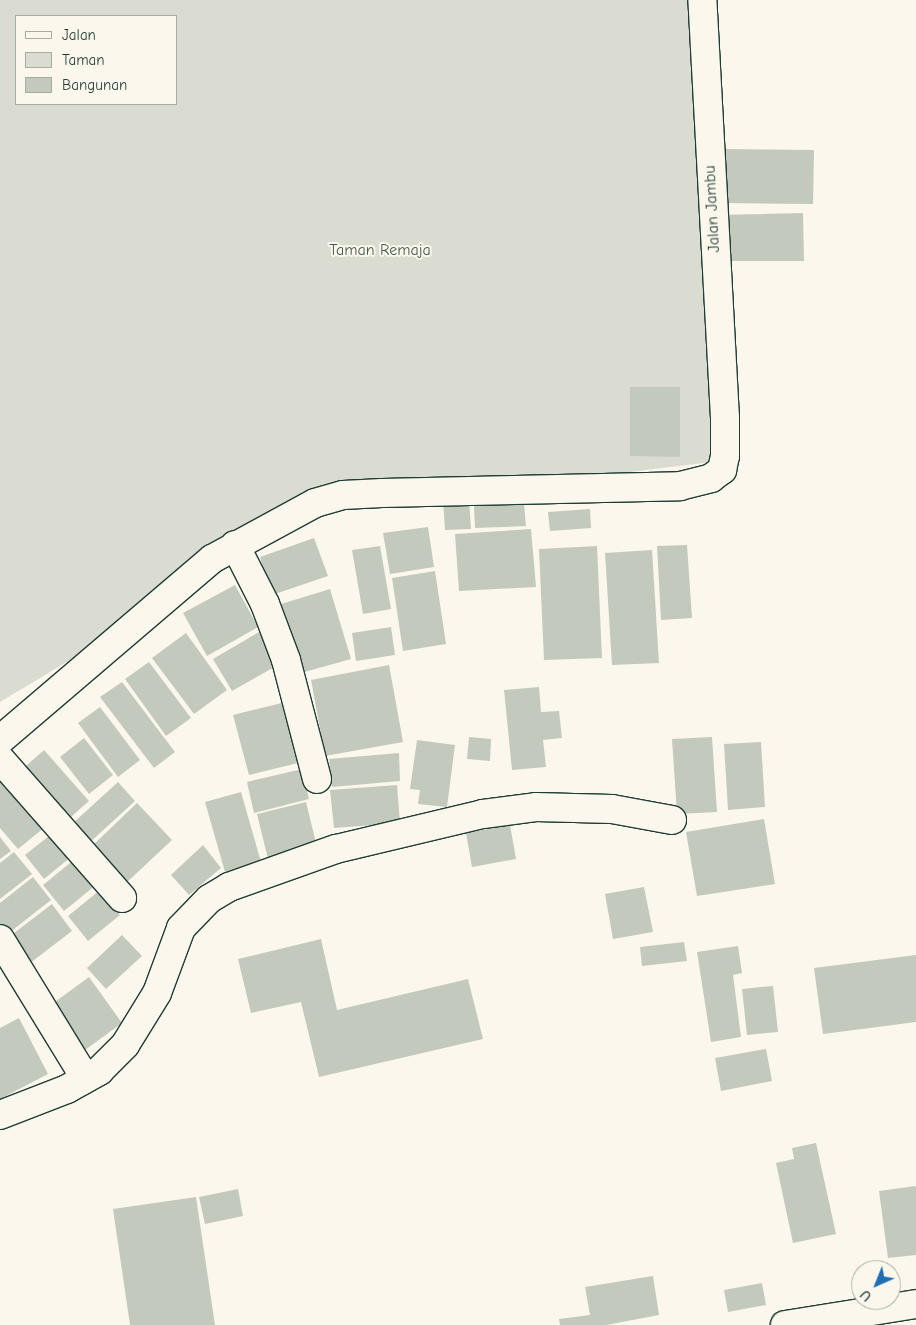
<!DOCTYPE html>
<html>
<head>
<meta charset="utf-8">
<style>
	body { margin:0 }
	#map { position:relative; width:916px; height:1325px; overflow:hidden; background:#fbf7ec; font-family:"Comic Neue",sans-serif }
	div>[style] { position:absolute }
	.green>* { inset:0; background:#dbdcd1 }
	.building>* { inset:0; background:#c4c9be }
	.roads { filter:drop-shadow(1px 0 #1f3d34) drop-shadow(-1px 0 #1f3d34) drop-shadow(0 1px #1f3d34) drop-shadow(0 -1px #1f3d34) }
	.minor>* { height:28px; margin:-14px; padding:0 14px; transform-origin:14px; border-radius:14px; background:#fbf7ec }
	span { translate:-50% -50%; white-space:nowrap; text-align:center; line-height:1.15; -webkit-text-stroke:4px #fbf7ec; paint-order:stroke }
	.street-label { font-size:16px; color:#1f3d34 }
	.park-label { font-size:16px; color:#455d53 }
	.legend { position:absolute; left:15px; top:15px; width:162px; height:90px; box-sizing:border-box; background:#fbf7ec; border:1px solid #a3ada2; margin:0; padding:6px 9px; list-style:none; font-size:15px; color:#1f3d34 }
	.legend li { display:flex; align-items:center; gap:10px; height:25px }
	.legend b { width:25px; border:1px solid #a3ada2 }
	.north { position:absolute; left:851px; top:1260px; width:50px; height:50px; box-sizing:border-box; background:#fbf7ec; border:1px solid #a3ada2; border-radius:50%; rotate:224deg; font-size:14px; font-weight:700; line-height:20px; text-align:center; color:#1f3d34 }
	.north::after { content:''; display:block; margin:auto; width:18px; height:22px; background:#1f6fb2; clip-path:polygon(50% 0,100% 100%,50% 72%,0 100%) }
</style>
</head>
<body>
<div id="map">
	<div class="green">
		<i style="clip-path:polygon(evenodd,0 0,688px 0,731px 219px,711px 462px,320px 510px,0 702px,0 0,16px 16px,176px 16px,176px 104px,16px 104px,16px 16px)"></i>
	</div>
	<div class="building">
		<i style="clip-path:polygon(726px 149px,814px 150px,813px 204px,725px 203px)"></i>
		<i style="clip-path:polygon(803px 213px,804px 261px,718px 261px,717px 215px)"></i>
		<i style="clip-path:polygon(630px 387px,680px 387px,680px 457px,630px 456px)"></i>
		<i style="clip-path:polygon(469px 499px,471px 529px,445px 530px,443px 500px)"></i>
		<i style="clip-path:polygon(524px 503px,526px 526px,475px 528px,474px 506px)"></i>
		<i style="clip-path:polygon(590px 509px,591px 528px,550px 531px,548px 512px)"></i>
		<i style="clip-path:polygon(428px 527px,434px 567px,390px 574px,383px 533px)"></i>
		<i style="clip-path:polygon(531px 529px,536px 587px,459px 591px,455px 534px)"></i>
		<i style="clip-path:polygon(314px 538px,328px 576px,272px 595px,260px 557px)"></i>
		<i style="clip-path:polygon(687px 545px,692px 618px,661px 620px,657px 546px)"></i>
		<i style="clip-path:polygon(380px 546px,391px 609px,363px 614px,352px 550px)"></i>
		<i style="clip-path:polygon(597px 546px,602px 658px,544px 660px,539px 549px)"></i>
		<i style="clip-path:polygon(652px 550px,659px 663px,612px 665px,605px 553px)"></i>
		<i style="clip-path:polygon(435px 571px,446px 644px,403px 651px,392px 578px)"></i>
		<i style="clip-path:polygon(235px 585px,258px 627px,207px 656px,183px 613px)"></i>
		<i style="clip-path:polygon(330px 589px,351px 659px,301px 673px,281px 604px)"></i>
		<i style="clip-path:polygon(391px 627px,395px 655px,356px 661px,352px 633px)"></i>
		<i style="clip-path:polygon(259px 632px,278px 665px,232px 691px,213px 659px)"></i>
		<i style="clip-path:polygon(186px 633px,227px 690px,194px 714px,152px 658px)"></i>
		<i style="clip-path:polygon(149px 662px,191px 718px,166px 736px,125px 679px)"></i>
		<i style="clip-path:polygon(389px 665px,403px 742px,325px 756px,311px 680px)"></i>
		<i style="clip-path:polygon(122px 682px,175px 752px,154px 768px,100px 697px)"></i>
		<i style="clip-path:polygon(539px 687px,541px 712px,559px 711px,562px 738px,543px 740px,546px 767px,512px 770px,504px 690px)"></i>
		<i style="clip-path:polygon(286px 702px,302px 762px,249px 775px,233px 715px)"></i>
		<i style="clip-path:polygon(100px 707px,140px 760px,118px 777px,78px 723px)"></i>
		<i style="clip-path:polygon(469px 737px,491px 739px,490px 761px,467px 759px)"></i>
		<i style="clip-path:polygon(712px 737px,717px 812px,677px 814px,672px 739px)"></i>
		<i style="clip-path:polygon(84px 738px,113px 775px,89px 794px,60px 757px)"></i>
		<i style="clip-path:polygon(417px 740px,455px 745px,447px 807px,418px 804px,420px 790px,410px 789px)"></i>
		<i style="clip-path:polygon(761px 742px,765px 807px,728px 810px,724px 744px)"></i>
		<i style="clip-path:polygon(44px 750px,89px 801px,63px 824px,18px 773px)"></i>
		<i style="clip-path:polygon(399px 753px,400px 781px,332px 787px,329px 759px)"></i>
		<i style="clip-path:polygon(0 764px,50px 823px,18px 849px,0 828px)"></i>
		<i style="clip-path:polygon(302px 769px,309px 799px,254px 813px,247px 782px)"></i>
		<i style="clip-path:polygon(118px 782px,135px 801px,88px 844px,71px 825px)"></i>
		<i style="clip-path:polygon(397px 785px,400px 823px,334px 828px,330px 790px)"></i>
		<i style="clip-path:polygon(241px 792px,261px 862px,225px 872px,205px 802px)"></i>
		<i style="clip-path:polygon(306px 802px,317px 847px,268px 859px,257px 814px)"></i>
		<i style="clip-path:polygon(137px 803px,172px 840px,125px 884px,91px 847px)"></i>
		<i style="clip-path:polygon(764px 819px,775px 884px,697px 896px,686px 832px)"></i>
		<i style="clip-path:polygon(510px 825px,516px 859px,472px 867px,466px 833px)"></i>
		<i style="clip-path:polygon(54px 832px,72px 856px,44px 879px,25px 855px)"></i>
		<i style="clip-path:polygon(0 837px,11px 851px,0 859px)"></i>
		<i style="clip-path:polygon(203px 845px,221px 868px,189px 895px,171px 875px)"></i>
		<i style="clip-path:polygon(14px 852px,32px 874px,0 899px,0 863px)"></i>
		<i style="clip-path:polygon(75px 859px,96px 885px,64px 911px,43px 885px)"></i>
		<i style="clip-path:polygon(33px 877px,51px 900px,0 940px,0 903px)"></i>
		<i style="clip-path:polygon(644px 887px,653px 932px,613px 939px,605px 894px)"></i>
		<i style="clip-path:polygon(100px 890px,120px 915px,88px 941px,68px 916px)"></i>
		<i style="clip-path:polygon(52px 904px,72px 931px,21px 970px,1px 943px)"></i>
		<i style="clip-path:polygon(122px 935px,142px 956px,106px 989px,87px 968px)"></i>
		<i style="clip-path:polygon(321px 939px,337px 1010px,468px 979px,483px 1039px,319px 1077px,301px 1002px,251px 1013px,238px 959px)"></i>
		<i style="clip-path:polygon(684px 942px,687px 961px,642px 966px,640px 947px)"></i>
		<i style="clip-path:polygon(738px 946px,742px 973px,733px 975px,741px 1037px,711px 1042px,697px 952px)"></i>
		<i style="clip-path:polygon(916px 955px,916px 1022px,823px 1034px,814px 968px)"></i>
		<i style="clip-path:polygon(89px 977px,122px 1023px,66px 1064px,33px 1018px)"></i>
		<i style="clip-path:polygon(773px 986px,778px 1032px,747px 1035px,742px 989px)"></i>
		<i style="clip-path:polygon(19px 1018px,48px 1074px,0 1099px,0 1028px)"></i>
		<i style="clip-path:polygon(766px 1049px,772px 1081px,721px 1091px,715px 1058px)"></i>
		<i style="clip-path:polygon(816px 1143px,836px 1234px,793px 1243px,776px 1163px,794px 1159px,792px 1148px)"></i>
		<i style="clip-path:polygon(916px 1186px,916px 1255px,888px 1258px,879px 1191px)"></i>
		<i style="clip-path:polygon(238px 1189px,243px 1216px,205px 1224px,199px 1197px)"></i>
		<i style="clip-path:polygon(196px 1197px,215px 1325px,130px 1325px,113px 1209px)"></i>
		<i style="clip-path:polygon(653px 1276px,659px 1315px,606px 1325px,560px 1325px,559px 1319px,590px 1315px,585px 1287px)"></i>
		<i style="clip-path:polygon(762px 1283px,766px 1305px,728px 1312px,724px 1290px)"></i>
	</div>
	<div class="roads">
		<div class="minor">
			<i style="left:235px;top:545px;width:66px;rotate:63deg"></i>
			<i style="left:265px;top:604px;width:60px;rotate:69.4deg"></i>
			<i style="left:286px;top:660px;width:123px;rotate:75.4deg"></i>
			<i style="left:0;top:740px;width:279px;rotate:-40.5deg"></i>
			<i style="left:212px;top:559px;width:117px;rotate:-28.5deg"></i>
			<i style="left:315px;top:503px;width:29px;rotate:-16deg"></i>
			<i style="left:343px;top:495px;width:39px;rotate:-3deg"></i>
			<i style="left:382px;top:493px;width:298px;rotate:-1.3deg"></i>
			<i style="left:680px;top:486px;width:32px;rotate:-14deg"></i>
			<i style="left:711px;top:478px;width:14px;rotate:-36deg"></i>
			<i style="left:722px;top:470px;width:14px;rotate:-78deg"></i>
			<i style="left:725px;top:456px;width:38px;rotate:-90deg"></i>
			<i style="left:725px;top:418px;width:419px;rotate:-93.1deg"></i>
			<i style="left:0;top:759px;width:185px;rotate:48.7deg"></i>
			<i style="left:0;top:939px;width:151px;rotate:58.5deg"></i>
			<i style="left:79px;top:1068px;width:13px;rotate:77deg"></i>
			<i style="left:0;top:1115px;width:72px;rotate:-21.2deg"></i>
			<i style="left:67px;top:1089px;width:37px;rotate:-29deg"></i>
			<i style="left:99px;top:1071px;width:37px;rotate:-45deg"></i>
			<i style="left:125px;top:1045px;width:61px;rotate:-58.4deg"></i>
			<i style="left:157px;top:993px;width:69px;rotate:-69.7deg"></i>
			<i style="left:181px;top:928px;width:40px;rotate:-46deg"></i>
			<i style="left:209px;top:899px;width:23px;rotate:-31deg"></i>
			<i style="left:229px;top:887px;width:114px;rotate:-19.6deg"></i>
			<i style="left:336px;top:849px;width:151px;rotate:-13.4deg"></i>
			<i style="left:483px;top:814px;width:53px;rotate:-7.5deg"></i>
			<i style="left:536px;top:807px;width:76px;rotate:1.5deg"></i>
			<i style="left:612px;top:809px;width:61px;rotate:10.4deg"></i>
			<i style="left:785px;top:1325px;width:133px;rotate:-9.1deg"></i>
		</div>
	</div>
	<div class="street-label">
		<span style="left:712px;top:209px;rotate:-93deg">Jalan Jambu</span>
	</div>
	<div class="park-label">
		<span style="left:380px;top:250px">Taman Remaja</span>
	</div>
	<ul class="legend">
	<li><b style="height:6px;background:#fbf7ec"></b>Jalan</li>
	<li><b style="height:14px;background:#dbdcd1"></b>Taman</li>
	<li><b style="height:14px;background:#c4c9be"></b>Bangunan</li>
	</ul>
	<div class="north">U</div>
</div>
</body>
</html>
